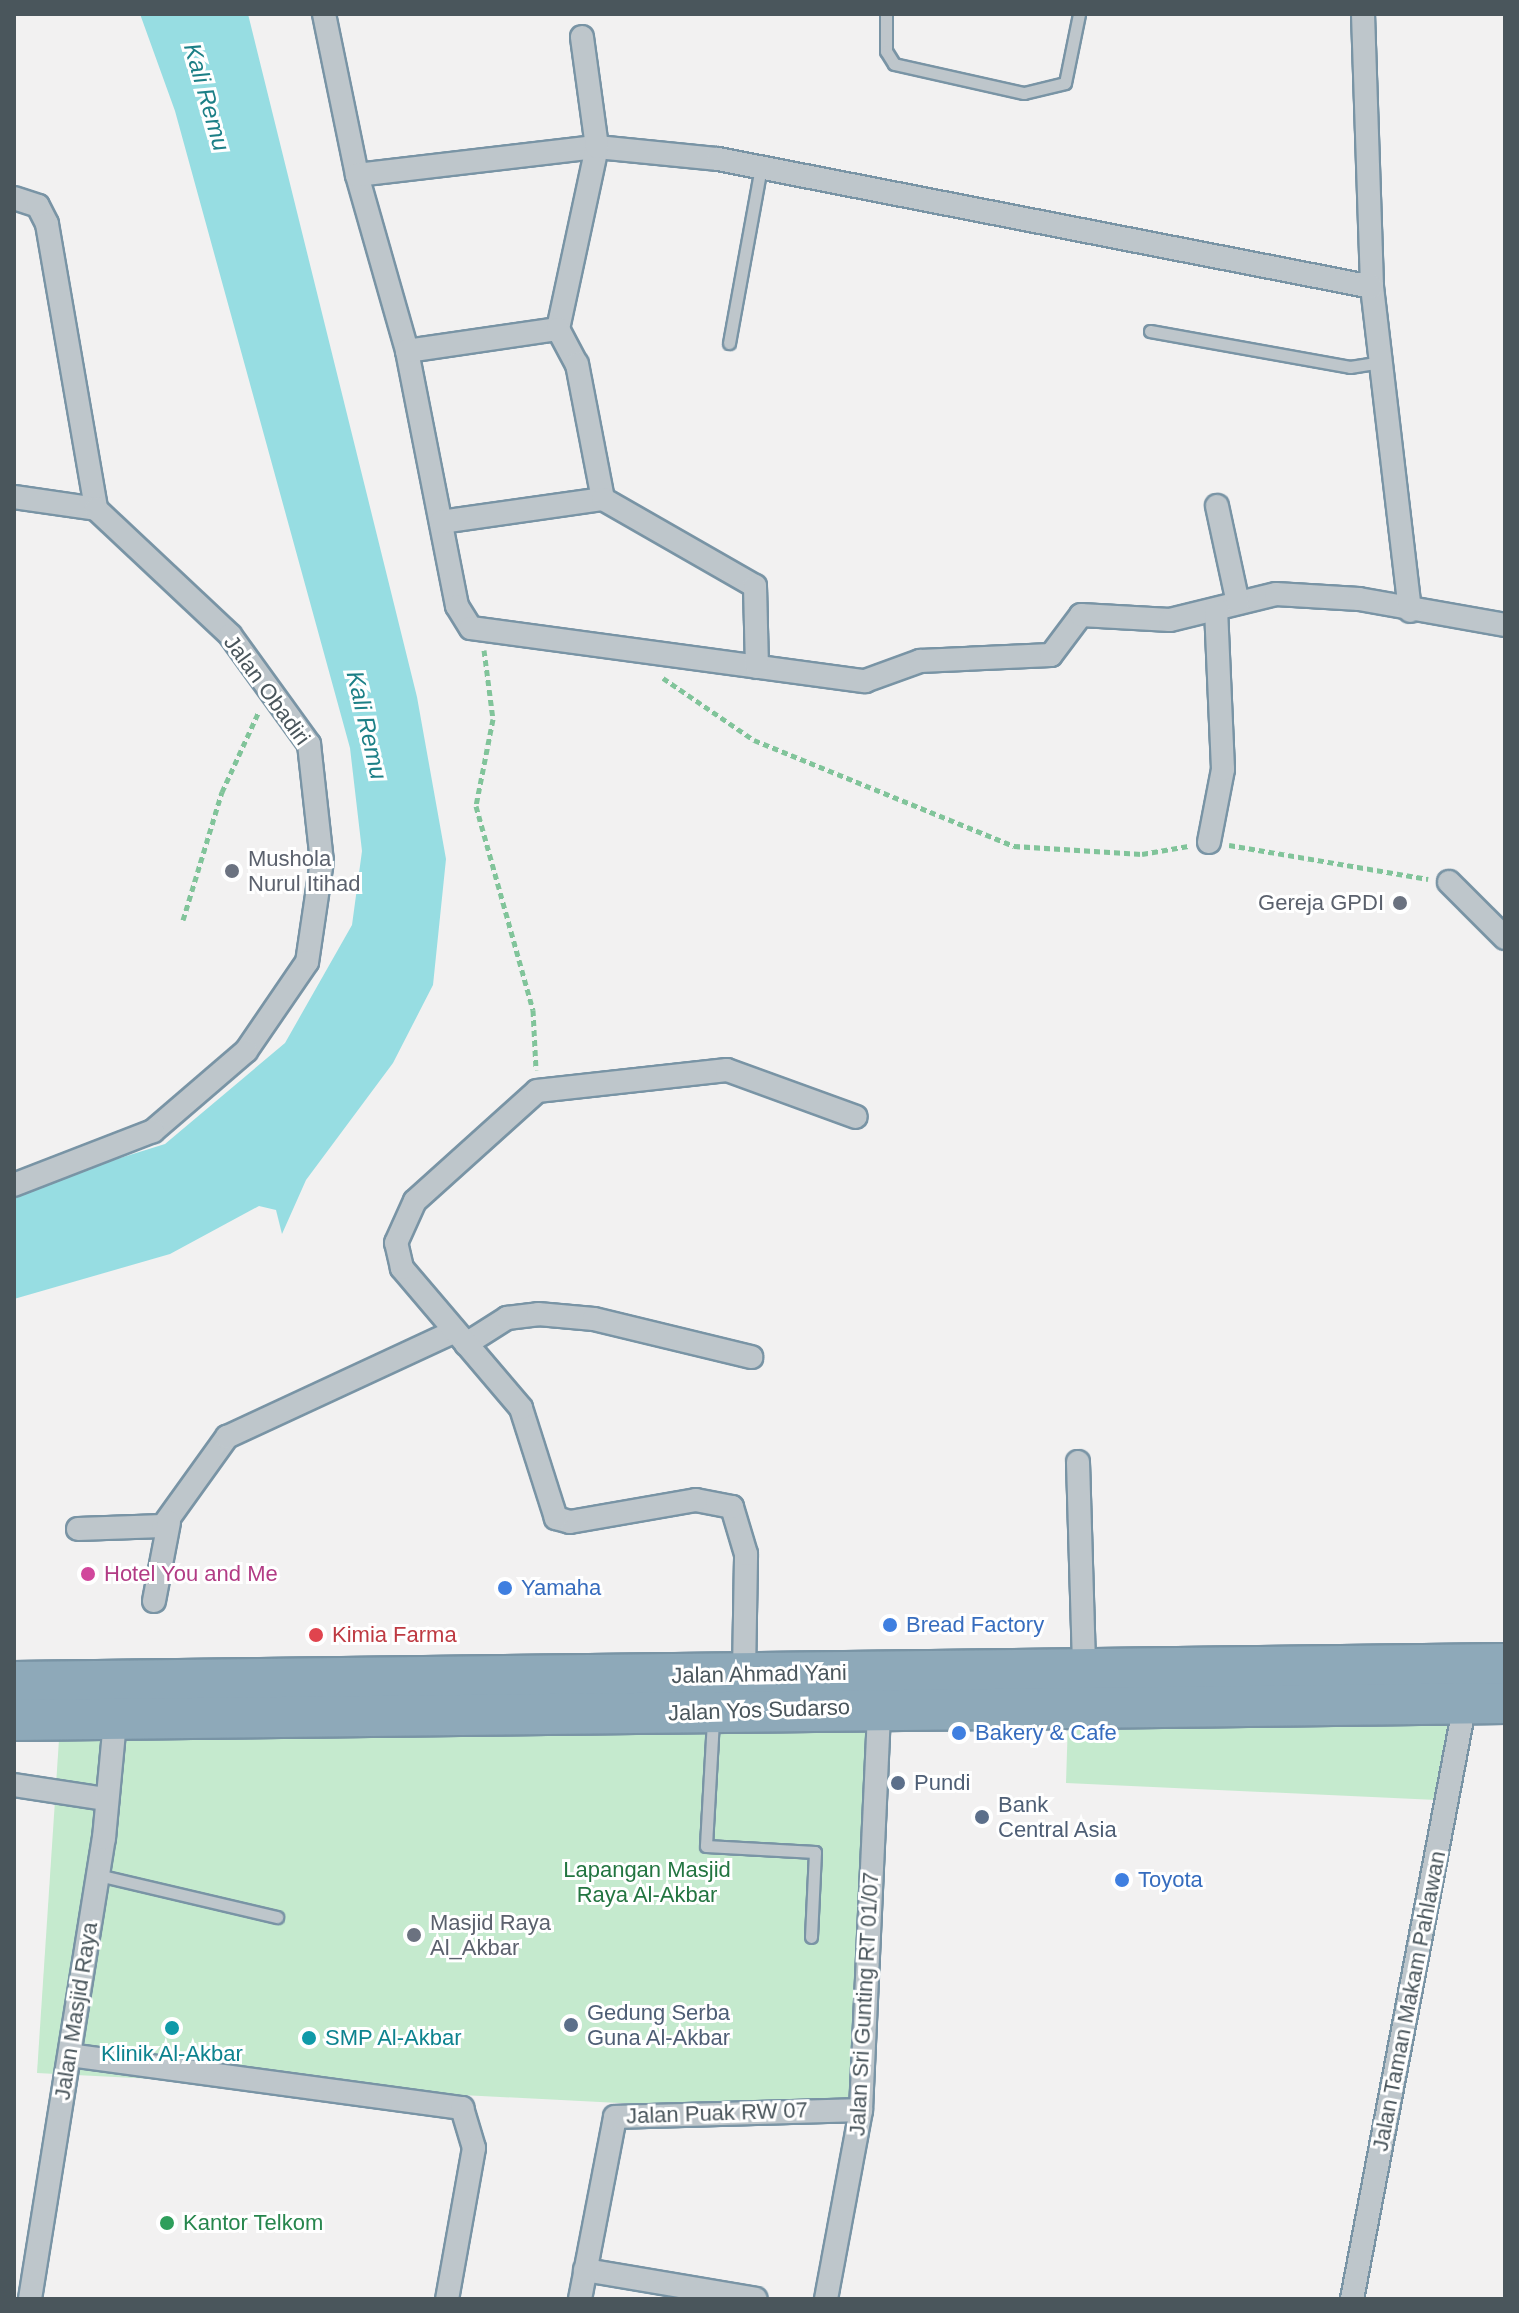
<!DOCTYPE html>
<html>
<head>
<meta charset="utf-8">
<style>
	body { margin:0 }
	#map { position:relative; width:1519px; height:2313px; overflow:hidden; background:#f2f1f1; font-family:Helvetica,sans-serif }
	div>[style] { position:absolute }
	.green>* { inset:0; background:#c5eace }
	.water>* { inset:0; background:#97dde2 }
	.path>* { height:5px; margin-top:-2.5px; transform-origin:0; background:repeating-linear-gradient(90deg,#81c49a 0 6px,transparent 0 10px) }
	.roads { filter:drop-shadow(2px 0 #7994a5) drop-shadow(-2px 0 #7994a5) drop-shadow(0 2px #7994a5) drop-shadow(0 -2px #7994a5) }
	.lane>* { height:11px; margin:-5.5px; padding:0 5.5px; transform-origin:5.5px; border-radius:5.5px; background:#bec6cb }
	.street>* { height:22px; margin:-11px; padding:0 11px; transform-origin:11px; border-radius:11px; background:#bec6cb }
	.highway>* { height:40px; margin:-20px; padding:0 20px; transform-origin:20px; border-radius:20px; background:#8ea9b9 }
	.dots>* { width:22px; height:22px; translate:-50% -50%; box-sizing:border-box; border:4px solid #fff; border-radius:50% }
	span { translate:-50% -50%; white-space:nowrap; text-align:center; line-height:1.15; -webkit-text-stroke:6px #fff; paint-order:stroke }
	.street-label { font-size:22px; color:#4a565c }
	.worship-label { font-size:22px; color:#5b616d }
	.left { translate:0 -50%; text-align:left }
	.right { translate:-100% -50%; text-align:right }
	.hotel-label { font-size:22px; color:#b23c85 }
	.shop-label { font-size:22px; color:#366cbe }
	.health-label { font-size:22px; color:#be3a42 }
	.service-label { font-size:22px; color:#4e5e75 }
	.park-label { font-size:22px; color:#237541 }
	.culture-label { font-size:22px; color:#0d838f }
	.leisure-label { font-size:22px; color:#27864d }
	.water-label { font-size:24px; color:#1c7f86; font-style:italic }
	.frame { position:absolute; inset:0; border:16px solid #4a565c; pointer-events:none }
</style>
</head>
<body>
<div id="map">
	<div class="green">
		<i style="clip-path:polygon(875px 1657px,870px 2116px,37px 2073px,64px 1664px)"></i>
		<i style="clip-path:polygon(1480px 1687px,1458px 1801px,1066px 1783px,1069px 1690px)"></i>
	</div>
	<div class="water">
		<i style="clip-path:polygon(140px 14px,248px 14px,417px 697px,446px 859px,433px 985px,393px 1063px,306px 1180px,282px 1234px,276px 1210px,259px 1206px,170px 1254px,14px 1299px,14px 1191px,165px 1144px,285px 1043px,352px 925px,362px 851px,350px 748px,175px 111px)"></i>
	</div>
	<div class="path">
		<i style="left:484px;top:650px;width:70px;rotate:82.6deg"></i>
		<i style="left:493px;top:719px;width:89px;rotate:101.1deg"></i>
		<i style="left:476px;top:806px;width:212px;rotate:74.4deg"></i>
		<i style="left:533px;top:1010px;width:60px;rotate:87.1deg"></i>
		<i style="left:663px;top:678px;width:110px;rotate:34.3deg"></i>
		<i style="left:754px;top:740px;width:281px;rotate:22.2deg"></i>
		<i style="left:1014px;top:846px;width:128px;rotate:3.6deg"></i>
		<i style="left:1142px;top:854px;width:47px;rotate:-9.9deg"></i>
		<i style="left:1229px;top:845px;width:202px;rotate:9.7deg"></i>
		<i style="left:183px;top:920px;width:134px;rotate:-73.1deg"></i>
		<i style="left:222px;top:792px;width:89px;rotate:-65.4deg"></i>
	</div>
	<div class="roads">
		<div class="lane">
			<i style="left:886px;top:14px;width:37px;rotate:90deg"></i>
			<i style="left:886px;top:51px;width:15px;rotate:58deg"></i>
			<i style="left:894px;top:64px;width:133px;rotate:12.6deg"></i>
			<i style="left:1024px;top:93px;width:42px;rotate:-13.7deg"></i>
			<i style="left:1065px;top:83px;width:70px;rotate:-78.5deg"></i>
			<i style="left:1150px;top:331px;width:203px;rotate:10.2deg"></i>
			<i style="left:1350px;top:367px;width:31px;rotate:-9deg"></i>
			<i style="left:729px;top:343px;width:179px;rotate:-79.7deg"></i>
			<i style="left:713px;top:1720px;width:126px;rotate:93.2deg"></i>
			<i style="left:706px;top:1846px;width:109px;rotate:3.2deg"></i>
			<i style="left:815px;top:1852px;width:85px;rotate:92.7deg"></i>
			<i style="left:98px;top:1875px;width:184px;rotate:13.2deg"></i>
		</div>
		<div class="street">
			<i style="left:324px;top:14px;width:164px;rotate:78.4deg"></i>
			<i style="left:357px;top:175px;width:183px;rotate:74.1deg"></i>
			<i style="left:407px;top:351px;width:260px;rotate:78.9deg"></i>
			<i style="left:457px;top:606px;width:26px;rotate:58deg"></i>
			<i style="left:471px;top:628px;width:398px;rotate:7.7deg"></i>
			<i style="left:865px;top:681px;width:59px;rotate:-20deg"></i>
			<i style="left:920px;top:661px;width:131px;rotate:-2.6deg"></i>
			<i style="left:1051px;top:655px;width:50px;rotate:-53.1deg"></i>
			<i style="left:1081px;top:615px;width:89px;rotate:3.2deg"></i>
			<i style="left:1170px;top:620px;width:109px;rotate:-13.8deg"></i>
			<i style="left:1276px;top:594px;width:83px;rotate:3.4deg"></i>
			<i style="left:1359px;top:599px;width:148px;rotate:10.1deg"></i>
			<i style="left:1363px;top:14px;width:273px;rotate:88.1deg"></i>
			<i style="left:1372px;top:287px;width:326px;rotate:83.3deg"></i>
			<i style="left:357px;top:175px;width:242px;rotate:-6.7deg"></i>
			<i style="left:597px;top:147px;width:122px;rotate:5.7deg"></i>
			<i style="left:718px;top:159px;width:666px;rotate:11.07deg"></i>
			<i style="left:14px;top:198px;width:25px;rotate:18deg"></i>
			<i style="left:38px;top:206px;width:20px;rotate:63deg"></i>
			<i style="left:47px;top:224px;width:289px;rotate:80.2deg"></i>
			<i style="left:558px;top:329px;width:186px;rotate:-77.9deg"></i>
			<i style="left:597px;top:147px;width:111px;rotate:-97.8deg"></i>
			<i style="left:407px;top:351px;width:153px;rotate:-8.3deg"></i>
			<i style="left:558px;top:329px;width:40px;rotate:62deg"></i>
			<i style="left:577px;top:364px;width:137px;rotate:79.1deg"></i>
			<i style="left:14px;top:497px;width:83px;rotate:8.3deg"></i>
			<i style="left:96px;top:509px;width:184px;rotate:43.2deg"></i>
			<i style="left:230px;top:635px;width:135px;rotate:54.1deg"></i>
			<i style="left:309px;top:744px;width:118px;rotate:83.7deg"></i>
			<i style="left:322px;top:861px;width:102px;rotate:98.4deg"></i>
			<i style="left:307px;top:962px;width:108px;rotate:124.4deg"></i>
			<i style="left:246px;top:1051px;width:123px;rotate:139.3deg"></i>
			<i style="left:153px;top:1131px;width:149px;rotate:158.8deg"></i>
			<i style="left:1217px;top:506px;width:99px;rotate:77.8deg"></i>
			<i style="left:441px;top:522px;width:164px;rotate:-8.1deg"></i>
			<i style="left:603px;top:499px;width:175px;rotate:29.8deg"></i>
			<i style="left:755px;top:586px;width:81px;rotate:88.6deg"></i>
			<i style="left:1209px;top:842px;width:74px;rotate:-79.1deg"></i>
			<i style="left:1223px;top:769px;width:160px;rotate:-92.5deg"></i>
			<i style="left:1449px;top:882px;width:79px;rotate:45deg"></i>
			<i style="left:466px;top:1344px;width:49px;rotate:-32.4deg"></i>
			<i style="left:507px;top:1318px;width:31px;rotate:-7deg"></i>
			<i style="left:538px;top:1314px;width:56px;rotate:5.1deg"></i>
			<i style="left:594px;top:1319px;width:162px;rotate:13.6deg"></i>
			<i style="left:1078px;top:1462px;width:206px;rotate:88.3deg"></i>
			<i style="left:78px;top:1529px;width:85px;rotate:-2deg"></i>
			<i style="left:163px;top:1526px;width:110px;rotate:-54.3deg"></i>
			<i style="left:227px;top:1437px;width:249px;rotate:-24.9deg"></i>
			<i style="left:154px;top:1601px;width:80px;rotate:-79.2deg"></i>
			<i style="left:744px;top:1673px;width:119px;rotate:-89deg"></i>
			<i style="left:746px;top:1554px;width:49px;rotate:-106.6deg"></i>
			<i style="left:732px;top:1507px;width:37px;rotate:-169deg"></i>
			<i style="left:696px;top:1500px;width:128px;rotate:170.1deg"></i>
			<i style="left:570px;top:1522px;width:15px;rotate:-164deg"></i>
			<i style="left:556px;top:1518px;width:115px;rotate:-107.7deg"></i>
			<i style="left:521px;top:1408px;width:184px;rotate:-130.4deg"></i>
			<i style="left:402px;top:1268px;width:26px;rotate:-103deg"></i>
			<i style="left:396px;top:1243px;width:46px;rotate:-65.7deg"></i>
			<i style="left:415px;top:1201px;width:164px;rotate:-42deg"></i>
			<i style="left:537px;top:1091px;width:191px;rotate:-6.3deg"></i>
			<i style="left:727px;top:1070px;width:137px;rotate:20deg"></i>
			<i style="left:14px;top:1785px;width:92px;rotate:8.7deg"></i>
			<i style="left:70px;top:2055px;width:396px;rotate:7.7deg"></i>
			<i style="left:462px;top:2108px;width:42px;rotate:73.3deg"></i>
			<i style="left:474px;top:2148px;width:153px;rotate:100.1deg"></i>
			<i style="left:585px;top:2270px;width:173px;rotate:9.6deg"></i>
			<i style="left:30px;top:2299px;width:467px;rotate:-80.9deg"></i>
			<i style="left:104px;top:1838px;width:117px;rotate:-84.6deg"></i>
			<i style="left:580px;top:2299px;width:185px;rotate:-79.1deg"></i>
			<i style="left:615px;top:2117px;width:246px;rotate:-1.6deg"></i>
			<i style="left:826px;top:2299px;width:192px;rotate:-79.5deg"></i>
			<i style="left:861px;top:2110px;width:404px;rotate:-87.4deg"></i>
			<i style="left:1352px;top:2299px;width:607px;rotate:-79.26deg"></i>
		</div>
		<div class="highway">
			<i style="left:14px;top:1682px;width:1491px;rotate:-0.69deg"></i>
			<i style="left:14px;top:1720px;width:1491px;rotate:-0.65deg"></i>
		</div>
	</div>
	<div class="dots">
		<i style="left:232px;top:871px;background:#6b7280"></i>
		<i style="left:1400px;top:903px;background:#6b7280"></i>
		<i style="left:88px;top:1574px;background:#d1479c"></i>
		<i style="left:505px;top:1588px;background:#3f7fe0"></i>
		<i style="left:890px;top:1625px;background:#3f7fe0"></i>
		<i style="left:316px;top:1635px;background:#e0444e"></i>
		<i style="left:959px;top:1733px;background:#3f7fe0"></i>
		<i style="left:898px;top:1783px;background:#5c6f8a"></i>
		<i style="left:982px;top:1817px;background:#5c6f8a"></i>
		<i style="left:1122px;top:1880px;background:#3f7fe0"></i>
		<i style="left:414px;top:1935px;background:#6b7280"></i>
		<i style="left:571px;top:2025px;background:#5c6f8a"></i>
		<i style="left:172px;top:2028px;background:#0f9aa8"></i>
		<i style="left:309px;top:2038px;background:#0f9aa8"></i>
		<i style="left:167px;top:2223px;background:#2e9e5b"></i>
	</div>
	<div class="street-label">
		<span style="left:267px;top:690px;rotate:54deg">Jalan Obadiri</span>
		<span style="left:759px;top:1674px;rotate:-1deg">Jalan Ahmad Yani</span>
		<span style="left:759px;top:1710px;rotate:-2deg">Jalan Yos Sudarso</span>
		<span style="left:1409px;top:2001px;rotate:-79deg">Jalan Taman Makam Pahlawan</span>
		<span style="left:864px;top:2004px;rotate:-87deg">Jalan Sri Gunting RT 01/07</span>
		<span style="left:76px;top:2011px;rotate:-81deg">Jalan Masjid Raya</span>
		<span style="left:717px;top:2113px;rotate:-2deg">Jalan Puak RW 07</span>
	</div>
	<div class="worship-label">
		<span class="left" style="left:248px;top:871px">Mushola<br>Nurul Itihad</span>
		<span class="right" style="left:1384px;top:903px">Gereja GPDI</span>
		<span class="left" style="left:430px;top:1935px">Masjid Raya<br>Al_Akbar</span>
	</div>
	<div class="hotel-label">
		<span class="left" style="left:104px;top:1574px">Hotel You and Me</span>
	</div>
	<div class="shop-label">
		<span class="left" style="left:521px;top:1588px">Yamaha</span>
		<span class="left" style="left:906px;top:1625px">Bread Factory</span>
		<span class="left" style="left:975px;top:1733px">Bakery &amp; Cafe</span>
		<span class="left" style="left:1138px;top:1880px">Toyota</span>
	</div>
	<div class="health-label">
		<span class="left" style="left:332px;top:1635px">Kimia Farma</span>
	</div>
	<div class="service-label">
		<span class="left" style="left:914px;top:1783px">Pundi</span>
		<span class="left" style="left:998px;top:1817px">Bank<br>Central Asia</span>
		<span class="left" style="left:587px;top:2025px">Gedung Serba<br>Guna Al-Akbar</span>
	</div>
	<div class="park-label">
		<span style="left:647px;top:1882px">Lapangan Masjid<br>Raya Al-Akbar</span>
	</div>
	<div class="culture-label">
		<span class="left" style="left:325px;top:2038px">SMP Al-Akbar</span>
		<span style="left:172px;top:2054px">Klinik Al-Akbar</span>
	</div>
	<div class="leisure-label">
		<span class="left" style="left:183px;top:2223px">Kantor Telkom</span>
	</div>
	<div class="water-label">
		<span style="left:207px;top:97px;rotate:74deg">Kali Remu</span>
		<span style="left:367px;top:725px;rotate:77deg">Kali Remu</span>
	</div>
	<div class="frame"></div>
</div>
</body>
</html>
